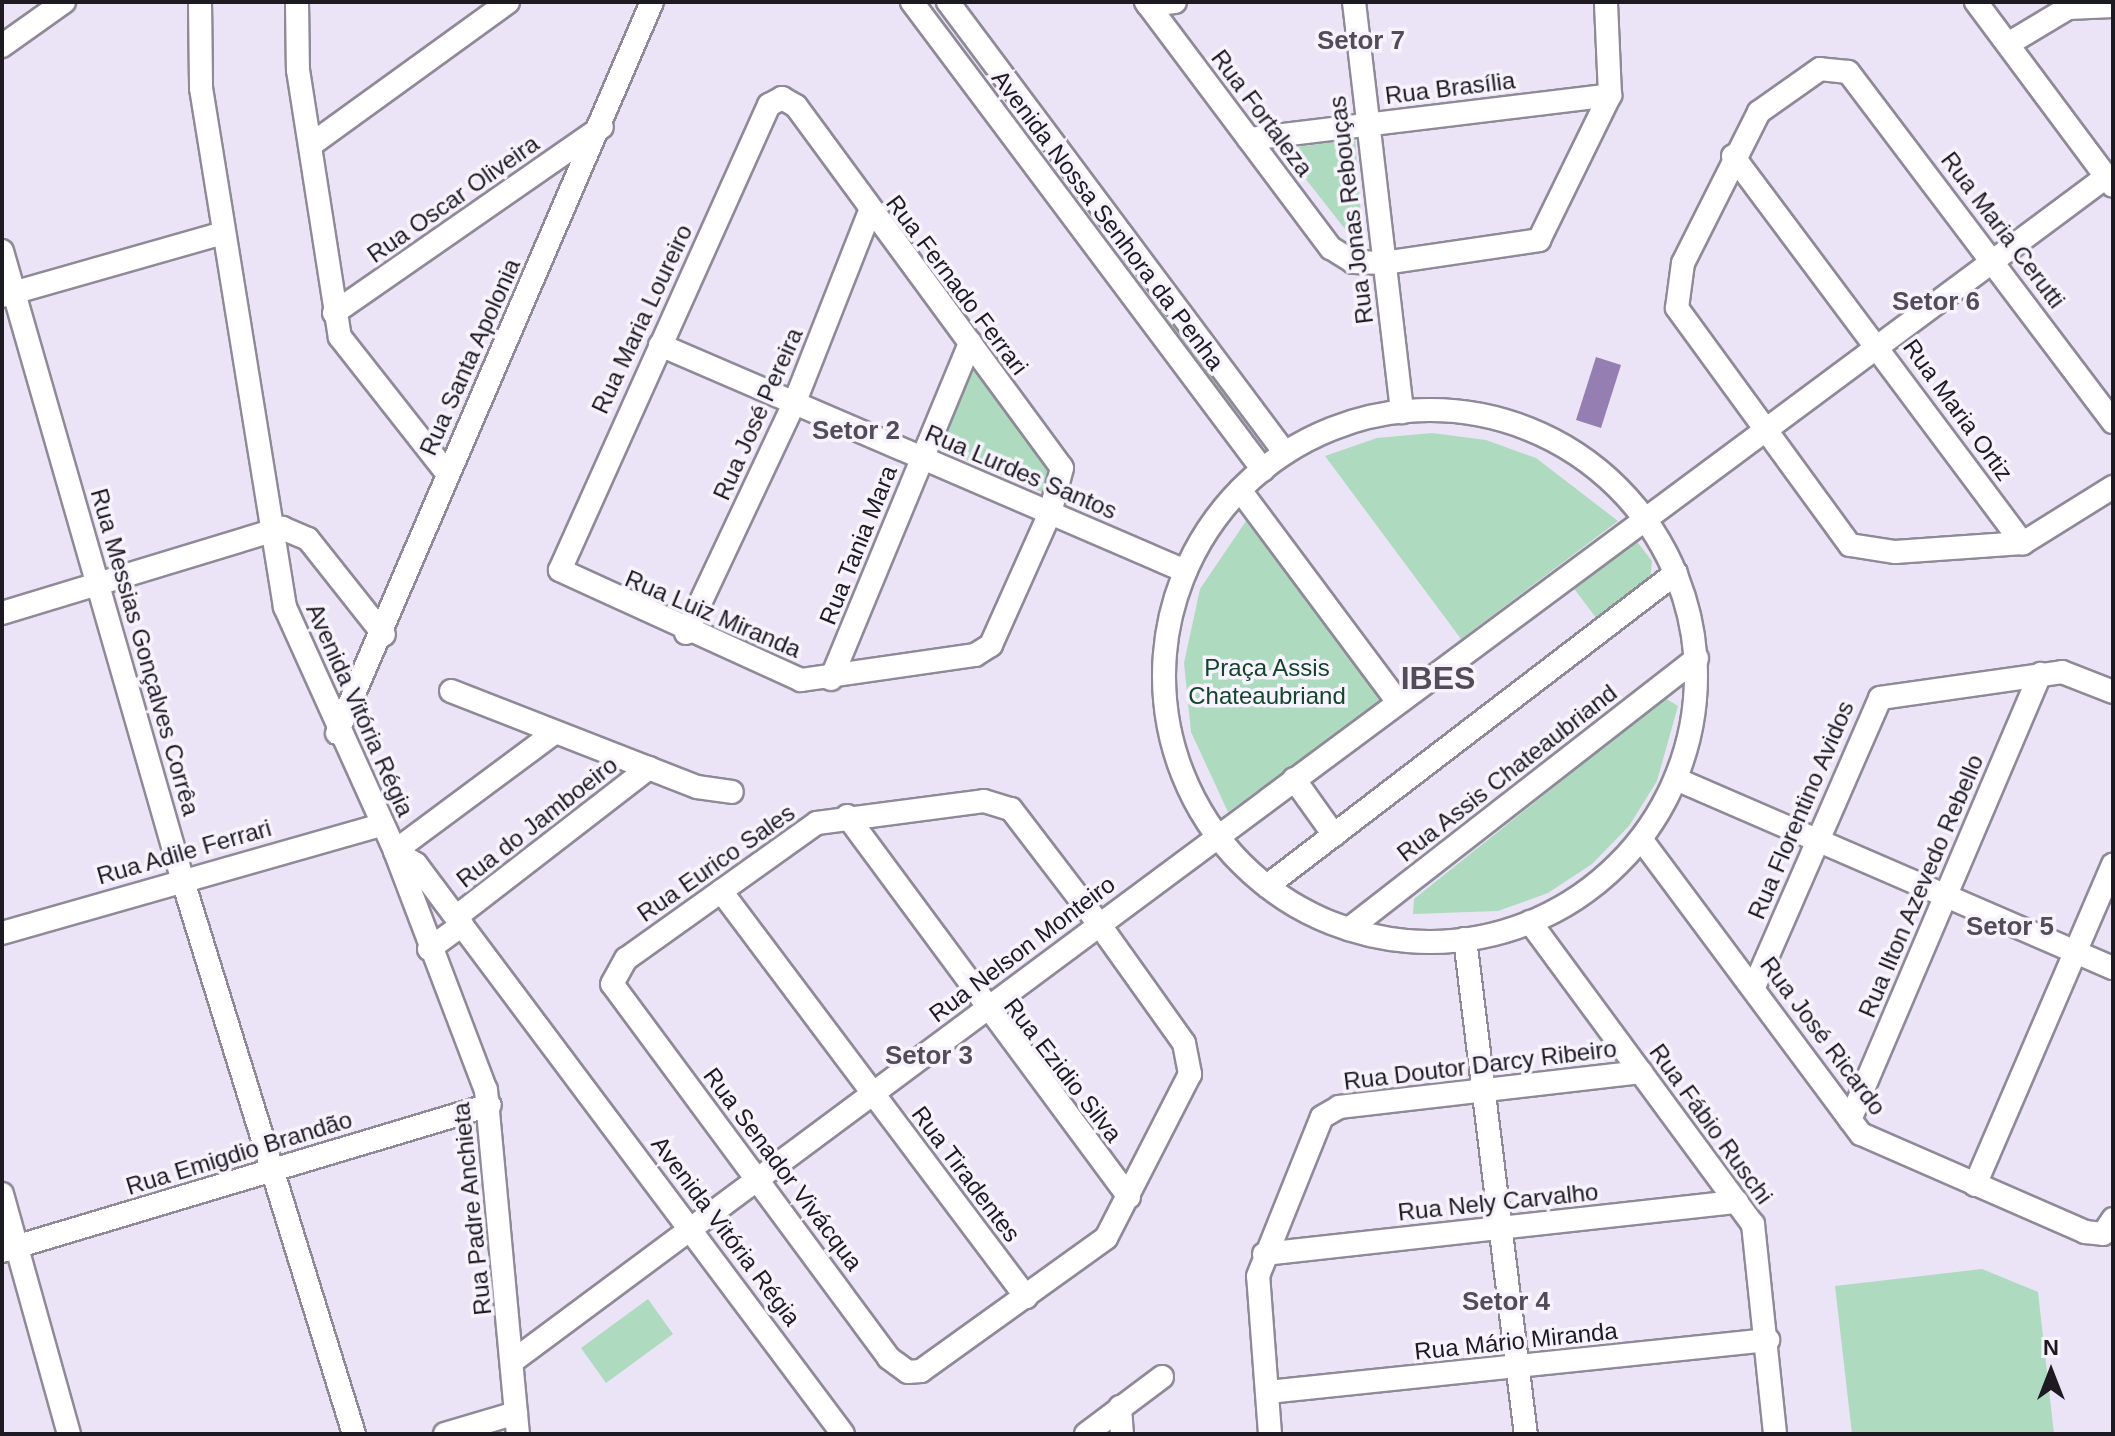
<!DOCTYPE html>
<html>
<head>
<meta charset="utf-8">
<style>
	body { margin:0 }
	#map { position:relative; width:2115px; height:1436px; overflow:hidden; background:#ebe4f6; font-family:Helvetica,sans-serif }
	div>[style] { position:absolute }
	.green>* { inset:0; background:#aedbbf }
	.water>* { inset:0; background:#957eb2 }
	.roads { filter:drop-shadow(2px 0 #8f8998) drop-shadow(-2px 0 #8f8998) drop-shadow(0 2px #8f8998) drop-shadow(0 -2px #8f8998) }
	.minor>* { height:22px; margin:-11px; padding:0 11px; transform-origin:11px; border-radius:11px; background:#fff }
	.minor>.ring { margin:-11px; padding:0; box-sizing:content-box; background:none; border:22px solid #fff; border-radius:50% }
	span { translate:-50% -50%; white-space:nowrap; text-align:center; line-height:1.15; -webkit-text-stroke:7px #f7f3fd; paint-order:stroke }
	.street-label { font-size:24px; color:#1d1a21 }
	.park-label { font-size:24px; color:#14432b }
	.neighbourhood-label { font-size:26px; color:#514b5a; font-weight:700 }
	.district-label { font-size:32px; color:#514b5a; font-weight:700 }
	.frame { position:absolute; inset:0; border:4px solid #1d1a21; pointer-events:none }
	.north { position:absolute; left:2011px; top:1332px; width:80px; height:80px; -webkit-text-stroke:6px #f7f3fd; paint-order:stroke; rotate:0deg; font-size:22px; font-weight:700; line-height:32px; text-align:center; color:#1d1a21 }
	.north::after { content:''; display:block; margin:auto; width:28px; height:36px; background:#1d1a21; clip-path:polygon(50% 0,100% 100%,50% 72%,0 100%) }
</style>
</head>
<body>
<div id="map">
	<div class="green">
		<i style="clip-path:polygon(1355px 139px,1364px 253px,1282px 149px)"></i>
		<i style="clip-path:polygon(1165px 306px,1242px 408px,1248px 426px,1156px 312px)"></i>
		<i style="clip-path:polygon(974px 366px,1054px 472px,1044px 493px,942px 450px,940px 439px)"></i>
		<i style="clip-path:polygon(1432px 433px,1486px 440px,1536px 458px,1618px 521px,1461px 639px,1325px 456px,1377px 438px)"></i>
		<i style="clip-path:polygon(1246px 521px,1384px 702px,1228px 812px,1191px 732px,1184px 663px,1200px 589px)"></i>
		<i style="clip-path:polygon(1635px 539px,1652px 561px,1650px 581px,1597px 619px,1572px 586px)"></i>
		<i style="clip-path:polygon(1665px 698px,1678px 706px,1657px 781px,1629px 826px,1592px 864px,1548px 893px,1498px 911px,1413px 914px,1414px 899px)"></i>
		<i style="clip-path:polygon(1982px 1269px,2038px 1292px,2054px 1434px,1852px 1434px,1835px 1286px)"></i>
		<i style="clip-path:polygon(648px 1299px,673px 1334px,606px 1383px,581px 1348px)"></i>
	</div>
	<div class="water">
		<i style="clip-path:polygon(1596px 357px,1621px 365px,1601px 428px,1576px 420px)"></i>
	</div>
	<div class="roads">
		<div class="minor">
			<i style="left:200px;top:2px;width:86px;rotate:89.3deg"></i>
			<i style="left:201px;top:88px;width:526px;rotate:80.81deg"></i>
			<i style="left:285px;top:607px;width:268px;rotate:65.7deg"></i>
			<i style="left:395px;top:851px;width:256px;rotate:69.2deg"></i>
			<i style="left:486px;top:1090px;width:345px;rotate:84.7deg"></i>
			<i style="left:297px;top:2px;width:68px;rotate:89.2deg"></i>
			<i style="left:298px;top:70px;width:270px;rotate:81.1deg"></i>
			<i style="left:340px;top:337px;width:173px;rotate:51.8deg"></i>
			<i style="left:912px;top:2px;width:585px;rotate:53.13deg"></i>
			<i style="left:948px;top:2px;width:563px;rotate:53.23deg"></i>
			<i style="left:1146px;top:2px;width:308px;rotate:53.1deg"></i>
			<i style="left:1331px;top:248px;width:26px;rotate:32deg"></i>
			<i style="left:1353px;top:262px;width:31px;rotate:2deg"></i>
			<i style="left:1384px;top:263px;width:157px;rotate:-8.4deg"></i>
			<i style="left:1539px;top:240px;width:161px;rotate:-63.9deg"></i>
			<i style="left:1610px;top:95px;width:93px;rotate:-92.5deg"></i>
			<i style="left:1354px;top:2px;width:413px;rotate:83.3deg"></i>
			<i style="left:1976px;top:2px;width:229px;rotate:53.3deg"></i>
			<i style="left:1148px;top:5px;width:27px;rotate:-6deg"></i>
			<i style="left:2008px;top:44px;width:70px;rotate:-31deg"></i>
			<i style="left:2068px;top:8px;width:45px;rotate:-2.5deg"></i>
			<i style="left:2px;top:46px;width:76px;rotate:-35.4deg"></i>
			<i style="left:782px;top:98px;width:16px;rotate:30deg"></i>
			<i style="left:796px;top:106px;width:449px;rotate:53.7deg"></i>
			<i style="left:1062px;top:468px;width:47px;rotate:104.9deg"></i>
			<i style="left:1050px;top:513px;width:145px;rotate:114.1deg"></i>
			<i style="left:991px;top:645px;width:19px;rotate:148deg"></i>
			<i style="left:975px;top:655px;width:176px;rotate:171.8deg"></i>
			<i style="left:801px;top:680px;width:265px;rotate:-155.5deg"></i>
			<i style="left:560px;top:570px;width:510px;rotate:-65.8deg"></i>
			<i style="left:769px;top:105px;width:15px;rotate:-28deg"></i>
			<i style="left:1249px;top:139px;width:364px;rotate:-6.9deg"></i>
			<i style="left:312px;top:144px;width:242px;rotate:-35.9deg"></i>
			<i style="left:1733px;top:156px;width:484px;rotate:53.2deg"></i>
			<i style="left:2px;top:251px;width:652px;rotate:73.98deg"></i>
			<i style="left:182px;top:878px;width:582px;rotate:72.81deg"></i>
			<i style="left:2px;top:296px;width:230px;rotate:-15.9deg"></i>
			<i style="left:334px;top:313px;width:326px;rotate:-34.8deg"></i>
			<i style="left:660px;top:345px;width:572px;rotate:23.29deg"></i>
			<i class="ring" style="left:1164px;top:410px;width:510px;height:510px"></i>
			<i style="left:2113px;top:422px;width:439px;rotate:-127.1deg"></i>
			<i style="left:1848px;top:72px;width:28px;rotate:-174deg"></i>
			<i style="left:1820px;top:69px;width:75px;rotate:144.8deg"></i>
			<i style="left:1759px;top:112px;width:169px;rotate:116.7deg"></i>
			<i style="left:1683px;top:263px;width:45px;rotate:97.6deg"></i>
			<i style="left:1677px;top:308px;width:293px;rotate:53.9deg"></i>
			<i style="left:1850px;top:545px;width:46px;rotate:8.8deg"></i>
			<i style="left:1895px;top:552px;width:128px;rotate:-4deg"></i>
			<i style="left:2023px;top:543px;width:106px;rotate:-31.9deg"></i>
			<i style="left:1240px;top:490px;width:264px;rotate:53.3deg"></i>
			<i style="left:2px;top:613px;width:293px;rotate:-16.9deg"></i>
			<i style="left:282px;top:528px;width:28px;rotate:23deg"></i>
			<i style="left:308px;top:539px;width:122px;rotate:51.6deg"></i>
			<i style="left:686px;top:633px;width:253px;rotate:-64.8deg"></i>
			<i style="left:794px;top:404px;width:204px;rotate:-68.5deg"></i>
			<i style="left:831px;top:679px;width:364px;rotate:-67.5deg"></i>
			<i style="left:451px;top:691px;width:264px;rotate:21.3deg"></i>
			<i style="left:697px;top:787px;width:35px;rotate:8deg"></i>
			<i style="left:337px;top:733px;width:796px;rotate:-66.69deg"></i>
			<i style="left:1294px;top:779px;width:69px;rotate:54.5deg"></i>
			<i style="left:1676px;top:779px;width:476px;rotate:23.4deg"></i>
			<i style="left:984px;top:801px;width:28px;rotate:17deg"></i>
			<i style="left:1011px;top:809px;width:145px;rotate:52.6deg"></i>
			<i style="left:1099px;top:924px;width:146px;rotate:54.5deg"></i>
			<i style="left:1184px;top:1043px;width:32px;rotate:79deg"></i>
			<i style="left:1190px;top:1074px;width:184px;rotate:117.1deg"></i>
			<i style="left:1106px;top:1238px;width:228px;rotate:144.3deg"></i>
			<i style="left:921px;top:1371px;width:13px;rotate:176deg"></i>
			<i style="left:908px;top:1372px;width:24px;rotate:-144deg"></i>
			<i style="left:889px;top:1358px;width:465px;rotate:-126.5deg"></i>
			<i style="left:612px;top:984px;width:29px;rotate:-61deg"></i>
			<i style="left:626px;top:959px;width:234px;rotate:-35.5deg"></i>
			<i style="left:817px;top:823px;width:168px;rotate:-7.5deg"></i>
			<i style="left:847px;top:816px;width:474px;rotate:53.5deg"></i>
			<i style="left:1641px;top:839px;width:368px;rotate:53.3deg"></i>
			<i style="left:1861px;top:1134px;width:244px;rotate:23.6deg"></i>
			<i style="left:2085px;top:1232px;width:18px;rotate:6deg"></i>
			<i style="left:2103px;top:1234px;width:18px;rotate:-56deg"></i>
			<i style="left:395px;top:851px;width:25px;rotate:32deg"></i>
			<i style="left:416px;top:864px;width:712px;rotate:53.16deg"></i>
			<i style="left:395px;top:851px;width:199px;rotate:-36.6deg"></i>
			<i style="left:1267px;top:886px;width:515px;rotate:-37.43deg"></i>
			<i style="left:721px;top:891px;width:508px;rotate:53.08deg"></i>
			<i style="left:456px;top:917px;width:244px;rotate:-37.7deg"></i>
			<i style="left:1530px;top:922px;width:375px;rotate:53.6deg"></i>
			<i style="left:1753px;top:1224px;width:211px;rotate:84deg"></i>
			<i style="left:1349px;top:929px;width:441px;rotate:-37.9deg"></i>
			<i style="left:2px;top:933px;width:395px;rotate:-15.9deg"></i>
			<i style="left:1465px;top:939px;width:499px;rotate:83deg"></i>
			<i style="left:429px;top:949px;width:41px;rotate:-36deg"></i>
			<i style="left:1754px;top:987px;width:315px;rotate:-66.4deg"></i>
			<i style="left:1880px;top:698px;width:184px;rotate:-8.1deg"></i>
			<i style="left:2062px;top:672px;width:55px;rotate:21.4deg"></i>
			<i style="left:1850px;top:1120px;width:485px;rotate:-66.9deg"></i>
			<i style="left:1975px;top:1185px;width:349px;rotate:-66.7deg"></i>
			<i style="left:2px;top:1194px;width:249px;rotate:74.4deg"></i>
			<i style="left:2px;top:1251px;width:509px;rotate:-16.66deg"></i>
			<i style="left:1264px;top:1254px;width:476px;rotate:-6.3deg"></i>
			<i style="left:513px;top:1361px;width:1985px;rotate:-36.62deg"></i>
			<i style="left:1268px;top:1392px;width:503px;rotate:-5.94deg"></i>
			<i style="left:1120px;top:1407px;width:27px;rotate:86deg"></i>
			<i style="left:445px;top:1434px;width:74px;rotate:-16.5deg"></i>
			<i style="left:1086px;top:1434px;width:95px;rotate:-36.9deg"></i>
			<i style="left:1270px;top:1434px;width:158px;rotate:-94.3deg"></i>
			<i style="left:1258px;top:1276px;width:171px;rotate:-68.1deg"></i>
			<i style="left:1322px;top:1117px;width:20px;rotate:-30deg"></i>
			<i style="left:1339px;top:1107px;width:304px;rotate:-6.6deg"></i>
		</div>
	</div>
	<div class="street-label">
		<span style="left:1450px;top:88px;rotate:-7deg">Rua Brasília</span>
		<span style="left:1262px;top:113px;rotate:53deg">Rua Fortaleza</span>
		<span style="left:453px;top:199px;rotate:-35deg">Rua Oscar Oliveira</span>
		<span style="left:1351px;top:210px;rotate:-97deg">Rua Jonas Rebouças</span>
		<span style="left:1108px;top:220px;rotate:53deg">Avenida Nossa Senhora da Penha</span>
		<span style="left:2003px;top:230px;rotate:53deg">Rua Maria Cerutti</span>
		<span style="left:957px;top:285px;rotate:53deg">Rua Fernado Ferrari</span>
		<span style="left:642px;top:319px;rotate:-65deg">Rua Maria Loureiro</span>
		<span style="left:470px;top:357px;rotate:-66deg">Rua Santa Apolonia</span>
		<span style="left:1958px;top:410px;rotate:54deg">Rua Maria Ortiz</span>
		<span style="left:758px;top:414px;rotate:-66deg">Rua José Pereira</span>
		<span style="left:1021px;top:472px;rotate:23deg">Rua Lurdes Santos</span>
		<span style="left:858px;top:545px;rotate:-68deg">Rua Tania Mara</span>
		<span style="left:713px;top:614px;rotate:23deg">Rua Luiz Miranda</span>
		<span style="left:145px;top:652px;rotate:74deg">Rua Messias Gonçalves Corrêa</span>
		<span style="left:360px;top:710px;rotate:66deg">Avenida Vitória Régia</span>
		<span style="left:1507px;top:773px;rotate:-38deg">Rua Assis Chateaubriand</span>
		<span style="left:1801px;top:810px;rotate:-67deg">Rua Florentino Avidos</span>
		<span style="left:537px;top:822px;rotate:-38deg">Rua do Jamboeiro</span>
		<span style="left:184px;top:852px;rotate:-16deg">Rua Adile Ferrari</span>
		<span style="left:716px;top:863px;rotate:-35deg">Rua Eurico Sales</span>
		<span style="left:1921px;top:886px;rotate:-67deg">Rua Ilton Azevedo Rebello</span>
		<span style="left:1022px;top:949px;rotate:-37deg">Rua Nelson Monteiro</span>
		<span style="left:1823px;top:1036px;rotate:53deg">Rua José Ricardo</span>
		<span style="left:1480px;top:1065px;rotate:-7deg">Rua Doutor Darcy Ribeiro</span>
		<span style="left:1063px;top:1070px;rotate:52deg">Rua Ezidio Silva</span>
		<span style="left:1711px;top:1124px;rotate:54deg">Rua Fábio Ruschi</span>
		<span style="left:239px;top:1153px;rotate:-17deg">Rua Emigdio Brandão</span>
		<span style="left:783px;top:1169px;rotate:53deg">Rua Senador Vivácqua</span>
		<span style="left:966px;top:1174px;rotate:53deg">Rua Tiradentes</span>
		<span style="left:1498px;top:1202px;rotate:-6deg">Rua Nely Carvalho</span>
		<span style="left:472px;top:1209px;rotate:-96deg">Rua Padre Anchieta</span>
		<span style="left:726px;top:1231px;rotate:53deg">Avenida Vitória Régia</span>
		<span style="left:1516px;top:1341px;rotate:-6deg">Rua Mário Miranda</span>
	</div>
	<div class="park-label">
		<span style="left:1267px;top:682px">Praça Assis<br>Chateaubriand</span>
	</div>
	<div class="neighbourhood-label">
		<span style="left:1361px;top:41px">Setor 7</span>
		<span style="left:1936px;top:302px">Setor 6</span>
		<span style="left:856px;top:431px">Setor 2</span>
		<span style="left:2010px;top:927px">Setor 5</span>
		<span style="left:929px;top:1056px">Setor 3</span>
		<span style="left:1506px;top:1302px">Setor 4</span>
	</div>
	<div class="district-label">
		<span style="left:1438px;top:678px">IBES</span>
	</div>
	<div class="frame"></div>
	<div class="north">N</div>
</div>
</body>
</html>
